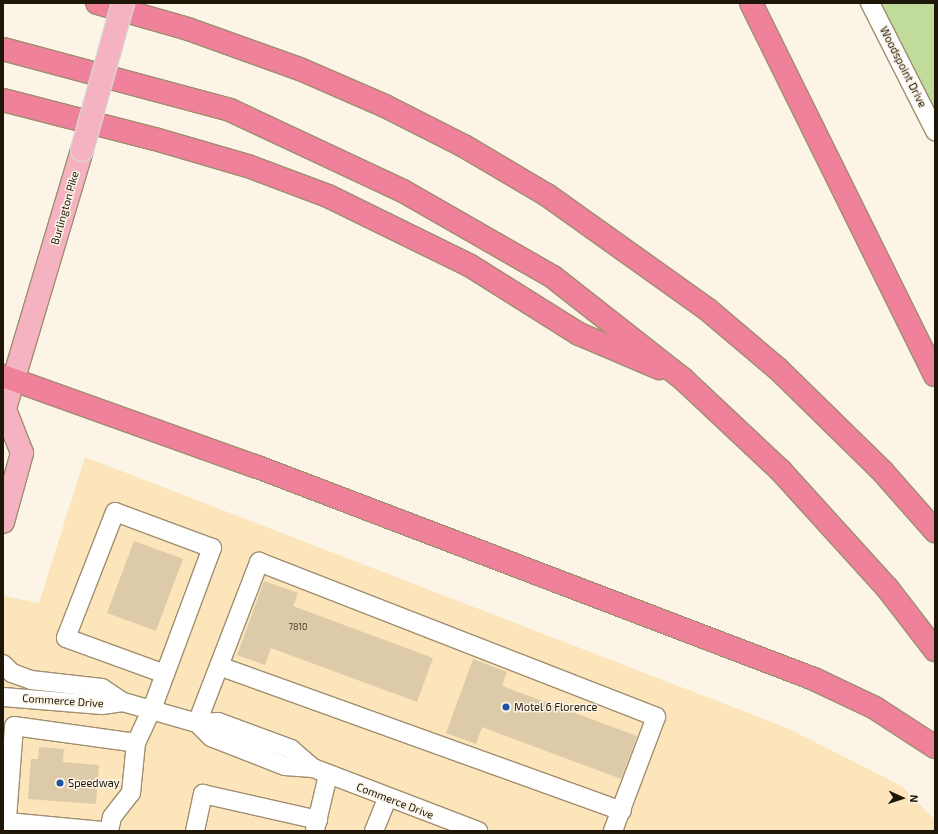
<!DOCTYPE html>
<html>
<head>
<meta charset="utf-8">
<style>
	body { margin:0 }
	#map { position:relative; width:938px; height:834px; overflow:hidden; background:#fcf4e6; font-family:"Exo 2",sans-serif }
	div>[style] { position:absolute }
	.built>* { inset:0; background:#fce5bb }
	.green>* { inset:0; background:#c1db9b }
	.building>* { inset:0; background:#ddcaa8 }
	.roads { filter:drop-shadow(1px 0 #a08e6e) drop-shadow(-1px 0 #a08e6e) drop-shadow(0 1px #a08e6e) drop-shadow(0 -1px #a08e6e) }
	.minor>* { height:18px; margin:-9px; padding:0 9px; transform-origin:9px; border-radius:9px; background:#fff }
	.major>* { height:22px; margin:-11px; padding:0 11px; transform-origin:11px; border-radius:11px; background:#f5b3c2 }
	.highway>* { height:22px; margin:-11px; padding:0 11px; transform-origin:11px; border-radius:11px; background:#ef819a }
	.bridges { filter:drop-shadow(1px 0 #d6d5d3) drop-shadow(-1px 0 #d6d5d3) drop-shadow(0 1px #d6d5d3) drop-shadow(0 -1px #d6d5d3) }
	.major-bridge>* { height:22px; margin:-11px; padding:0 11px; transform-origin:11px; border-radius:11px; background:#f5b3c2 }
	.dots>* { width:11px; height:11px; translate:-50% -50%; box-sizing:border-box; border:2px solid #fcf4e6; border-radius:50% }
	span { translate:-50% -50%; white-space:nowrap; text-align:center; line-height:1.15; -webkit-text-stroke:3px #fcf4e6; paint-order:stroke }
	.number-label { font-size:9px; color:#4d4331 }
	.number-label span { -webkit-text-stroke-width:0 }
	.street-label { font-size:11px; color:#1d1609 }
	.poi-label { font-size:11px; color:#1d1609 }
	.left { translate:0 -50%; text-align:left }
	.frame { position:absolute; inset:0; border:4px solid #1d1609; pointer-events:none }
	.north { position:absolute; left:882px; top:778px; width:40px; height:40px; -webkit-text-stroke:3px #fcf4e6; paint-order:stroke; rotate:93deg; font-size:11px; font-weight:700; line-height:16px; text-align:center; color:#1d1609 }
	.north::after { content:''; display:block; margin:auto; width:14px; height:18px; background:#1d1609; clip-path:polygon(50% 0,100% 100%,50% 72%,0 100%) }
</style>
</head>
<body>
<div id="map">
	<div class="built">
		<i style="clip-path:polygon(85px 457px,787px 728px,902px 786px,935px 820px,935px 831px,3px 831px,3px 596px,39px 603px)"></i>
	</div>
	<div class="green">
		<i style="clip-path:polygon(871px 3px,935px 3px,935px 131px)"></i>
	</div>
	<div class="building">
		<i style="clip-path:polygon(134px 541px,183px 559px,156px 631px,107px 613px)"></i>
		<i style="clip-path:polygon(264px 581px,298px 593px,293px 606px,433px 658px,417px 702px,271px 648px,265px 665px,237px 655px)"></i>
		<i style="clip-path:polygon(473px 659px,507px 672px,502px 686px,637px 736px,621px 779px,482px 727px,476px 744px,446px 733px)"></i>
		<i style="clip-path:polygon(39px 747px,64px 749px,63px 762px,99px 765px,96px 804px,28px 799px,31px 759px,38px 759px)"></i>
	</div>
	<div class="roads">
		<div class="minor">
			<i style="left:870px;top:3px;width:144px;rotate:63.1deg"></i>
			<i style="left:3px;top:664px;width:13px;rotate:45deg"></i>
			<i style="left:12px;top:673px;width:20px;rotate:20deg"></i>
			<i style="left:31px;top:680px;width:71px;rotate:6.4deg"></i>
			<i style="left:102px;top:688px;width:25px;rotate:34deg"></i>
			<i style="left:123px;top:702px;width:77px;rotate:15.8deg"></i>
			<i style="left:197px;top:723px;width:21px;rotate:-3deg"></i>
			<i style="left:218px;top:722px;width:78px;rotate:20.3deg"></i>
			<i style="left:291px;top:749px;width:29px;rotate:41deg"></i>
			<i style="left:219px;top:666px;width:428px;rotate:19.8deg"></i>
			<i style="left:3px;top:697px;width:99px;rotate:4.6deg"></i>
			<i style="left:102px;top:705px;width:21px;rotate:-8deg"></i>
			<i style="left:197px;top:723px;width:173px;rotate:-68.9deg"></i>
			<i style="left:259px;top:562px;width:426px;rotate:21.3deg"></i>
			<i style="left:656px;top:717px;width:122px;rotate:110.7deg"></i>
			<i style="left:197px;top:723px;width:20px;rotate:45deg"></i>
			<i style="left:211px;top:737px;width:79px;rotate:21.4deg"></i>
			<i style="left:285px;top:766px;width:28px;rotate:4deg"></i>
			<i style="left:313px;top:768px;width:177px;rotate:20.9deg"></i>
			<i style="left:7px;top:822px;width:96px;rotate:5.4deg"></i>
			<i style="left:315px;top:830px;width:57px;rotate:-76.7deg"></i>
			<i style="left:6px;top:831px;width:105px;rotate:-85.6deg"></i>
			<i style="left:14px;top:726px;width:123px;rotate:7.9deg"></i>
			<i style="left:136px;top:743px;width:38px;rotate:-65deg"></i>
			<i style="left:152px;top:709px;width:172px;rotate:-69.6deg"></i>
			<i style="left:212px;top:548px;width:103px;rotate:-159.6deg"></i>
			<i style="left:115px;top:512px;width:135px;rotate:111.3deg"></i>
			<i style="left:66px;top:638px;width:105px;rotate:20deg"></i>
			<i style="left:109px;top:831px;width:14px;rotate:-78deg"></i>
			<i style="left:112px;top:817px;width:31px;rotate:-52deg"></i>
			<i style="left:131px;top:793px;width:50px;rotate:-84.3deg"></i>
			<i style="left:195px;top:831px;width:38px;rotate:-78deg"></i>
			<i style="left:203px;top:794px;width:118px;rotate:12.7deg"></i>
			<i style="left:374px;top:831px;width:35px;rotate:-68deg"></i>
		</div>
		<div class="major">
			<i style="left:3px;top:415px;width:277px;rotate:-73.4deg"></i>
			<i style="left:3px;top:522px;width:72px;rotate:-74.6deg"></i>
			<i style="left:22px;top:453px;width:44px;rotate:-111.3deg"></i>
		</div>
		<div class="highway">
			<i style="left:97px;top:3px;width:95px;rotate:15.9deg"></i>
			<i style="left:188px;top:29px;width:119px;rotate:19.7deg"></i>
			<i style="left:300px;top:69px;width:93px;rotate:23.5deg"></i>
			<i style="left:385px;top:106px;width:89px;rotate:26.9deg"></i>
			<i style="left:464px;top:146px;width:96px;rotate:30.6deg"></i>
			<i style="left:547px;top:195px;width:196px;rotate:35.5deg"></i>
			<i style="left:707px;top:309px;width:93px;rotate:40.2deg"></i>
			<i style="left:778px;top:369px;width:147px;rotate:44.4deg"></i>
			<i style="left:883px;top:472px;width:79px;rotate:48.6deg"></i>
			<i style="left:751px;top:3px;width:415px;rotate:63.7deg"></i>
			<i style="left:3px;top:49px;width:235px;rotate:15deg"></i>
			<i style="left:230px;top:110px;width:191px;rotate:25.1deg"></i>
			<i style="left:403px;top:191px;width:173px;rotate:29.8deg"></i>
			<i style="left:553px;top:277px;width:165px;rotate:38.1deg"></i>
			<i style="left:683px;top:379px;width:134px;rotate:43.2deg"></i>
			<i style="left:781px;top:471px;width:159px;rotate:47.8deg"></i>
			<i style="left:888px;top:589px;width:77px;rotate:52.4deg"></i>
			<i style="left:3px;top:100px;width:157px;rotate:14.4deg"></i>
			<i style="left:155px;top:139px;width:97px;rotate:16.2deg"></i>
			<i style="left:248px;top:166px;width:85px;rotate:20.6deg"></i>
			<i style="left:328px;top:196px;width:157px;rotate:26.1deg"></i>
			<i style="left:469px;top:265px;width:130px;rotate:32.1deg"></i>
			<i style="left:579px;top:334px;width:87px;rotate:23deg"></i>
			<i style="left:3px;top:376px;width:268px;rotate:19.7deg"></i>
			<i style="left:255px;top:466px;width:598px;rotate:20.86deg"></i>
			<i style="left:814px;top:679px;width:68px;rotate:25.4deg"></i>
			<i style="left:875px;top:708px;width:72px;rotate:33deg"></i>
		</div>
	</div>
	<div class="bridges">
		<div class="major-bridge">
			<i style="left:82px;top:150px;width:153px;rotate:-74.4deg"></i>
		</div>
	</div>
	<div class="dots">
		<i style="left:506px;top:707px;background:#1d53a5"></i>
		<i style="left:60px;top:783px;background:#1d53a5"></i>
	</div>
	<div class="number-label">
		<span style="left:298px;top:627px">7810</span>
	</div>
	<div class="street-label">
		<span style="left:903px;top:67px;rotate:63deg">Woodspoint Drive</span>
		<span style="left:65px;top:208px;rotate:-74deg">Burlington Pike</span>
		<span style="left:63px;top:701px;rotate:4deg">Commerce Drive</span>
		<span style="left:395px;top:801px;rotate:21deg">Commerce Drive</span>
	</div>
	<div class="poi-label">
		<span class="left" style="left:514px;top:707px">Motel 6 Florence</span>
		<span class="left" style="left:68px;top:783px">Speedway</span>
	</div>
	<div class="frame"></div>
	<div class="north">N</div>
</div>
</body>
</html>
